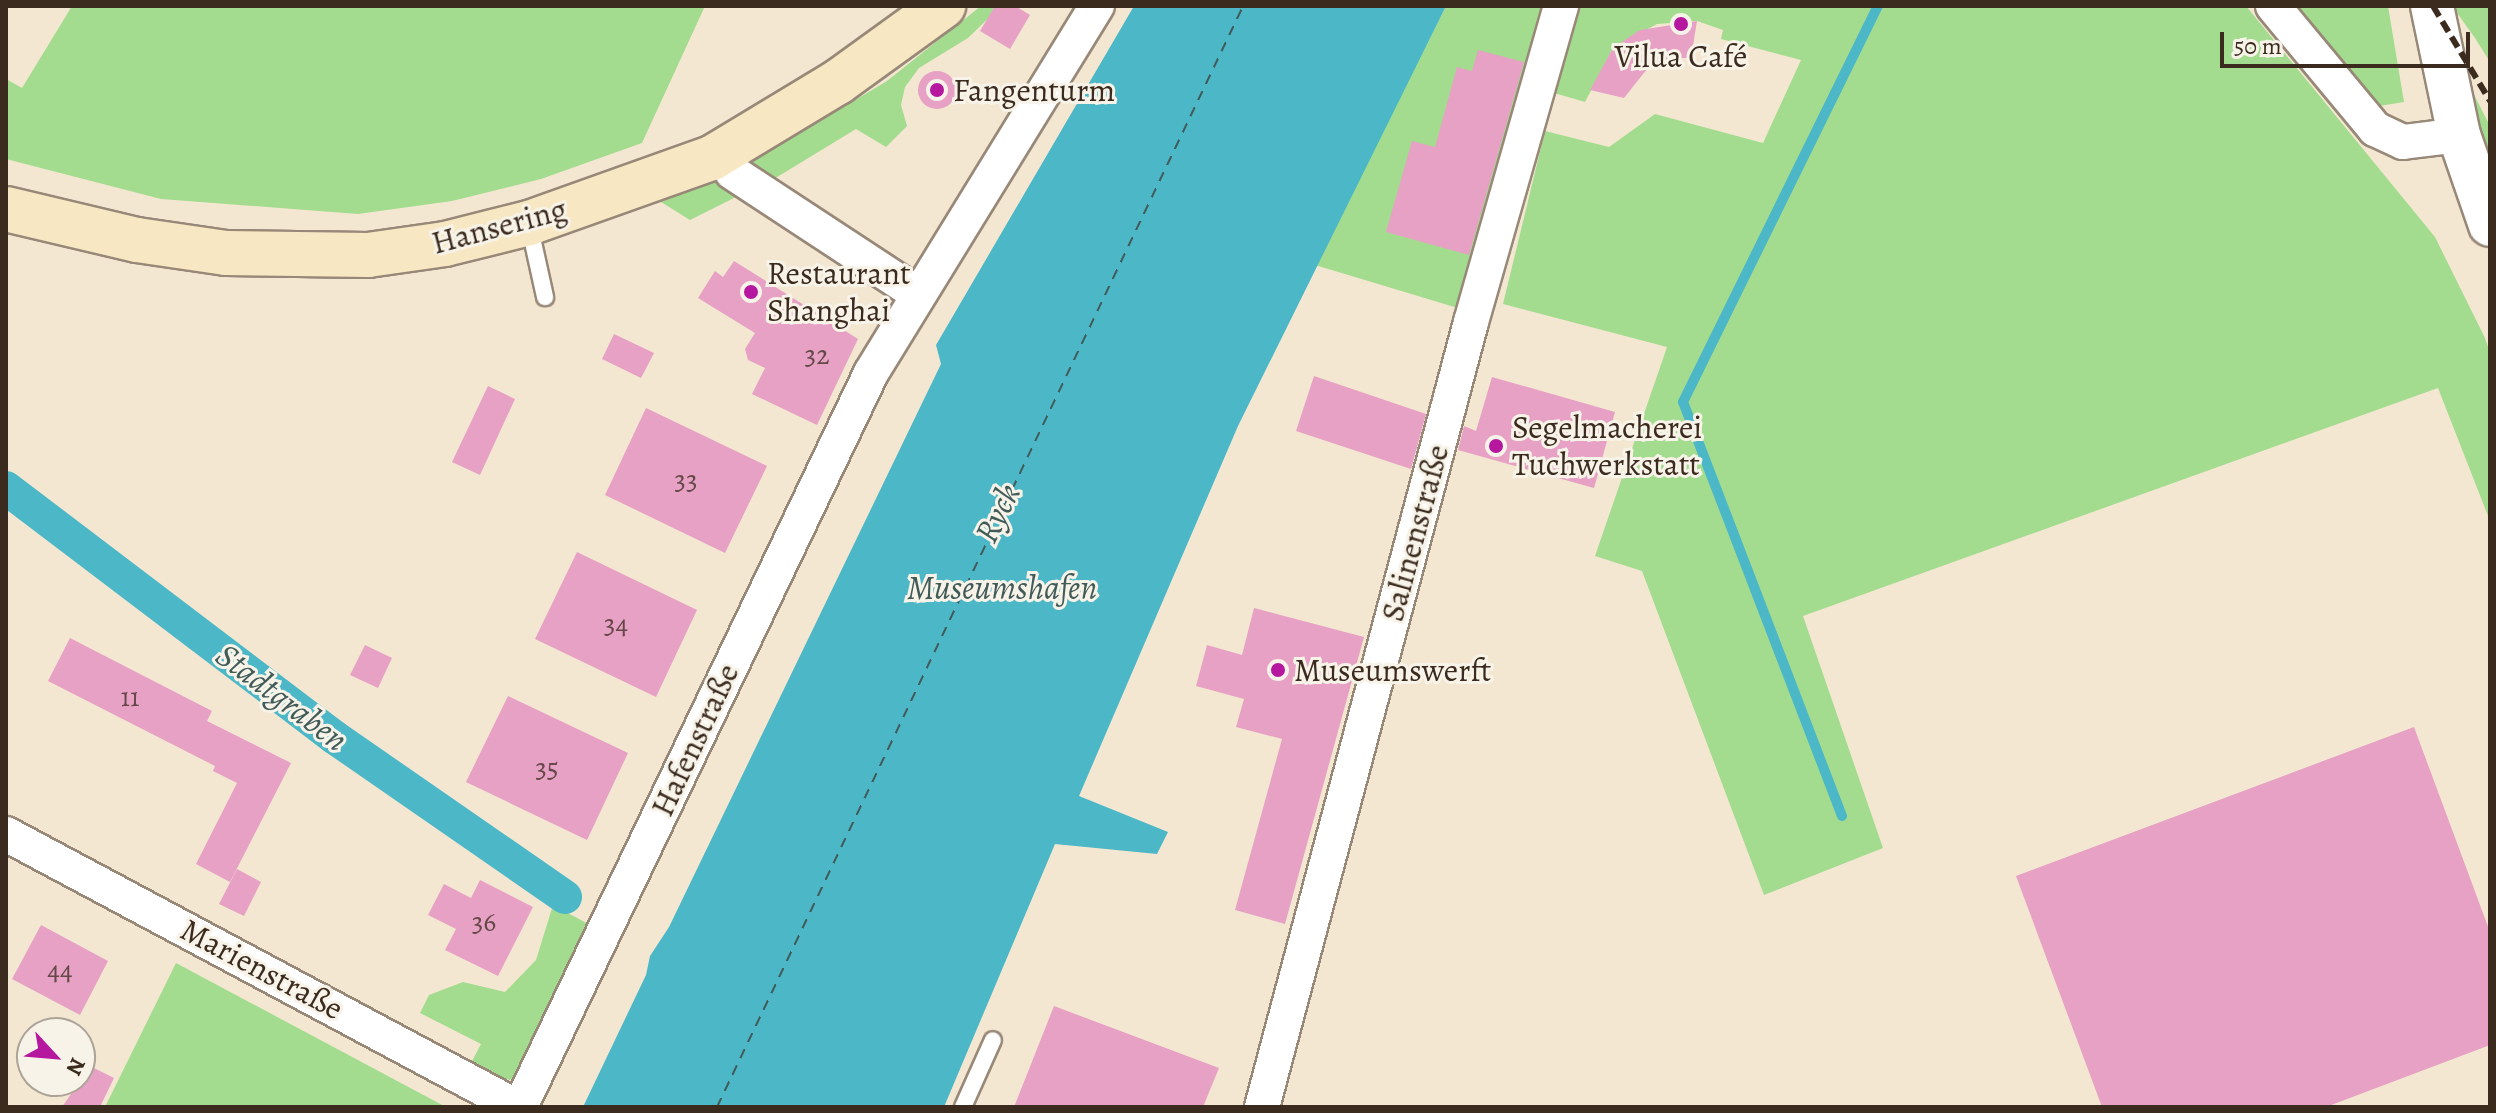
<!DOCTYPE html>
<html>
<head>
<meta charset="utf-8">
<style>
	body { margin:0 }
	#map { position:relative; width:2496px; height:1113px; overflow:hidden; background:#f4e7d2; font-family:Alegreya,serif }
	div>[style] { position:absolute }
	.green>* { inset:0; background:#a3dc8e }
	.water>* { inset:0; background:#4bb7c7 }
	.stream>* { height:10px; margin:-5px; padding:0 5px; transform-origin:5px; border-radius:5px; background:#4bb7c7 }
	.canal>* { height:34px; margin:-17px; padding:0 17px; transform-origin:17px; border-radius:17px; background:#4bb7c7 }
	.ferry>* { height:2px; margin-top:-1px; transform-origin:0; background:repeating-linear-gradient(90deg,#415b59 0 10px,transparent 0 18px) }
	.building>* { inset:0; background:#e6a1c4 }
	.round { border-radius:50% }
	.roads { filter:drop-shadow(2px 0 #988878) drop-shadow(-2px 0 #988878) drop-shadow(0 2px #988878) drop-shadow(0 -2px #988878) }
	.service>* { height:16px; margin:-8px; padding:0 8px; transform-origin:8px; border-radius:8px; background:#fff }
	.minor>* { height:34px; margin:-17px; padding:0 17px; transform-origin:17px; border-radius:17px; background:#fff }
	.tertiary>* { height:42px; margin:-21px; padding:0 21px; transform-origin:21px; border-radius:21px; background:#fff }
	.secondary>* { height:44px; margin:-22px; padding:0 22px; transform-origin:22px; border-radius:22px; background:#f8e7c3 }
	.rail>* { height:6px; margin-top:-3px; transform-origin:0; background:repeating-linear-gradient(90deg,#3b2a1e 0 12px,transparent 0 18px) }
	.dots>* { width:22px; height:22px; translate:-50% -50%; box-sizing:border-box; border:4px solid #f7f3e8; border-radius:50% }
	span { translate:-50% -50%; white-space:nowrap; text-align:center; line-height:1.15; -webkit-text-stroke:6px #f7f3e8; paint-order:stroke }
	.number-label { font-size:28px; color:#664848 }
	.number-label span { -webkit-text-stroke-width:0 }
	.poi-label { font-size:32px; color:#3b2a1e }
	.left { translate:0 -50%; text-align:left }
	.street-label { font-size:32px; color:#3b2a1e }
	.water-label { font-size:34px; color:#415b59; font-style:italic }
	.frame { position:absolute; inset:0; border:8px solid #3b2a1e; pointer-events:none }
	.north { position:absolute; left:16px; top:1017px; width:80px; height:80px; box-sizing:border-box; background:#f7f3e8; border:2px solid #aca397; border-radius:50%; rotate:116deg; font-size:22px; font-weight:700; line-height:32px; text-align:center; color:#3b2a1e }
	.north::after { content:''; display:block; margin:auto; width:28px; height:36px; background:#b5179e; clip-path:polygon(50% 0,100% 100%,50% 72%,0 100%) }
	.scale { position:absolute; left:2220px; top:32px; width:250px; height:36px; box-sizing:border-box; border:4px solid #3b2a1e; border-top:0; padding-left:10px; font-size:24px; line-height:28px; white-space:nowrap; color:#3b2a1e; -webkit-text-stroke:6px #f7f3e8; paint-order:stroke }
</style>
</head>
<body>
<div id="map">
	<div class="green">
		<i style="clip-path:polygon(72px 6px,705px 6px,642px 143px,541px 179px,452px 201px,358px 214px,161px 199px,6px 159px,6px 79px,22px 88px)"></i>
		<i style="clip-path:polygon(981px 6px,1001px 6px,968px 38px,919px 68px,905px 87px,901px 105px,907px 126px,886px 147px,856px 129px,769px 182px,746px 165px,887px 81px)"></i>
		<i style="clip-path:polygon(1446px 6px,1544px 6px,1461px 309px,1315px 265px)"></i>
		<i style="clip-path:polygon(1579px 6px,2246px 6px,2435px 237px,2485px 338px,2490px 353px,2490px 521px,2438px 388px,1803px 616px,1883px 848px,1764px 895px,1642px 571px,1595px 556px,1667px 347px,1503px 304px,1545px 131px,1609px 147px,1655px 114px,1763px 143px,1801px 60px,1721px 39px,1723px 30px,1697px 21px,1657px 24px,1613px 48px,1585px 102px,1554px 93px)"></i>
		<i style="clip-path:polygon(2285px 6px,2388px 6px,2404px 102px,2379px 106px,2356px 96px)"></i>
		<i style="clip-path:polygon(2452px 6px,2490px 6px,2490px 62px,2475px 38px)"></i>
		<i style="clip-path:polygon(2467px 81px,2490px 126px,2490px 168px,2478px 129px)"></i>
		<i style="clip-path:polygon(720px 178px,742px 194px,690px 220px,661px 202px)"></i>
		<i style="clip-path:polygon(553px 905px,592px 926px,526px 1069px,510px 1080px,483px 1073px,470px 1065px,481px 1044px,420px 1013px,429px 995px,463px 982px,505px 992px,536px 960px)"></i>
		<i style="clip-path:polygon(176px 963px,446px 1107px,105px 1107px)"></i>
	</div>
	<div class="water">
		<i style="clip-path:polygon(1134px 6px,1446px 6px,1238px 426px,1079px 796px,1168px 832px,1157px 854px,1055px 844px,944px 1107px,583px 1107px,646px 975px,650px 956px,669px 927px,941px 364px,936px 345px)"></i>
	</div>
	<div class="stream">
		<i style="left:1842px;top:816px;width:443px;rotate:-111deg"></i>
		<i style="left:1683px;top:402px;width:441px;rotate:-63.8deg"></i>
	</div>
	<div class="canal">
		<i style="left:6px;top:488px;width:412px;rotate:37.2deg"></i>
		<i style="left:334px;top:737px;width:281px;rotate:34.7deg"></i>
	</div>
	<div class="ferry">
		<i style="left:717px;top:1107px;width:1220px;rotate:-64.46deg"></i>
	</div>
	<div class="building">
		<i style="clip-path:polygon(995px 6px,1015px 6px,1030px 15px,1010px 49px,980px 31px)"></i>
		<i style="clip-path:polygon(1697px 21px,1691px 58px,1670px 58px,1647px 69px,1624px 98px,1590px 90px,1613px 48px,1640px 30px)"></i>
		<i style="clip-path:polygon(1478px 50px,1524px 62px,1469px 255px,1386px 232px,1412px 141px,1435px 147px,1457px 67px,1472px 71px)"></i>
		<i class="round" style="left:918px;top:71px;width:38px;height:38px"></i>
		<i style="clip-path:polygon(734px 261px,858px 339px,817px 425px,752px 394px,765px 368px,748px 360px,745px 349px,755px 333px,698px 298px,715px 271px,723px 277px)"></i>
		<i style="clip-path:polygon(614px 334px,654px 353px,641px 378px,602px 359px)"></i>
		<i style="clip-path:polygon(1314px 376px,1426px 414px,1411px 469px,1296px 431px)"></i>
		<i style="clip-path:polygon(1492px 377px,1615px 412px,1594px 488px,1458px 450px,1464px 426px,1476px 431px)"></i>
		<i style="clip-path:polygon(488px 386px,515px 399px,480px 475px,452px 462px)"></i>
		<i style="clip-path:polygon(646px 408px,767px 466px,725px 553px,605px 495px)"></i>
		<i style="clip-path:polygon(577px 552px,697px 610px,656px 697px,535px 639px)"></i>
		<i style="clip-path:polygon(1254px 608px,1364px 637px,1285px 924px,1235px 910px,1282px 739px,1236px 727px,1244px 699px,1196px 686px,1207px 645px,1242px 655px)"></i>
		<i style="clip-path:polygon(70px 638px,212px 711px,207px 721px,291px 763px,230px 882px,196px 864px,237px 783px,213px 771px,215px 766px,48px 681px)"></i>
		<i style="clip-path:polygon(365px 645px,392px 658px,378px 688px,350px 675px)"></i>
		<i style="clip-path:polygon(508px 696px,628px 753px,587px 840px,466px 782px)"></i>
		<i style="clip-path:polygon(2414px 727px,2490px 932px,2490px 1045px,2326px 1107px,2102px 1107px,2016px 876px)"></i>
		<i style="clip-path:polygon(237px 869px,261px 882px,244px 916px,219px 904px)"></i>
		<i style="clip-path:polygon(480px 880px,533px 907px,498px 976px,445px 950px,456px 929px,428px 915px,444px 884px,471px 898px)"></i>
		<i style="clip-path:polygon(41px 925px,108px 961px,80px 1015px,12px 979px)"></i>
		<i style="clip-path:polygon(1054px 1006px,1219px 1068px,1203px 1107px,1014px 1107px)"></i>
		<i style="clip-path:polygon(84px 1063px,114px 1078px,100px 1107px,62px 1107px,80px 1081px)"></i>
	</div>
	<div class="roads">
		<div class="service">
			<i style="left:529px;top:224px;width:75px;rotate:77.6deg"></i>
			<i style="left:963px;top:1107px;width:73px;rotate:-65.9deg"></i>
		</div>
		<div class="minor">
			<i style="left:2273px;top:6px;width:160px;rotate:50.3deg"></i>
			<i style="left:2375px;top:129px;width:31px;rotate:25deg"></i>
			<i style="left:2403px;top:142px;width:56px;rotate:-7.1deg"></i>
			<i style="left:732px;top:172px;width:222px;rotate:33.3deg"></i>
			<i style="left:6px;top:834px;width:579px;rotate:28.11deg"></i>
			<i style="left:520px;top:1107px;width:814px;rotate:-64.44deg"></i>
			<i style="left:871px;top:373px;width:431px;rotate:-58.4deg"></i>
			<i style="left:1262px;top:1107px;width:812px;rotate:-75.09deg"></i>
			<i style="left:1471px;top:322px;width:329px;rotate:-74.1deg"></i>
		</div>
		<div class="tertiary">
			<i style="left:2432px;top:6px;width:132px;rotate:78.2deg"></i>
			<i style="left:2459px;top:135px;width:95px;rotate:71deg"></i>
		</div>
		<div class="secondary">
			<i style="left:6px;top:209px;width:135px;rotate:13.3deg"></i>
			<i style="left:137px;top:240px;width:90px;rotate:8.3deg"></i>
			<i style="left:226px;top:253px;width:142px;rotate:0.8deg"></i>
			<i style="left:368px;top:255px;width:78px;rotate:-8.1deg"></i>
			<i style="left:445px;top:244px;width:87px;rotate:-14deg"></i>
			<i style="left:529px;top:223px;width:194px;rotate:-19.6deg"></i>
			<i style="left:712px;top:158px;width:147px;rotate:-31.1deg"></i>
			<i style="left:838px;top:82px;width:130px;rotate:-35.9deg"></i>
		</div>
	</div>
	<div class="rail">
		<i style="left:2433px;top:6px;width:111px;rotate:59deg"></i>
	</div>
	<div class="dots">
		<i style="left:1681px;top:24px;background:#b5179e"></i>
		<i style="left:937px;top:90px;background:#b5179e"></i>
		<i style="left:751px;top:292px;background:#b5179e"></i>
		<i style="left:1496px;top:446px;background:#b5179e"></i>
		<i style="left:1278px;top:670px;background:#b5179e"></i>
	</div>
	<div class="number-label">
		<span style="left:817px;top:355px">32</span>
		<span style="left:686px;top:480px">33</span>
		<span style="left:616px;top:624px">34</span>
		<span style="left:130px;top:697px">11</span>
		<span style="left:547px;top:768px">35</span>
		<span style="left:484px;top:922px">36</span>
		<span style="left:60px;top:970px">44</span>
	</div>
	<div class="poi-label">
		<span style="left:1681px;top:56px">Vilua Café</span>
		<span class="left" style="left:953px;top:90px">Fangenturm</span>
		<span class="left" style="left:767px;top:292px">Restaurant<br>Shanghai</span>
		<span class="left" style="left:1512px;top:446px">Segelmacherei<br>Tuchwerkstatt</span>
		<span class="left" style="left:1294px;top:670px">Museumswerft</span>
	</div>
	<div class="street-label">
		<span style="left:499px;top:226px;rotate:-15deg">Hansering</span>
		<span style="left:1415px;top:533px;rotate:-75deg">Salinenstraße</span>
		<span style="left:695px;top:740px;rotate:-65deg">Hafenstraße</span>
		<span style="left:262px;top:969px;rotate:28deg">Marienstraße</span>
	</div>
	<div class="water-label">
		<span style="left:997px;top:513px;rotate:-64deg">Ryck</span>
		<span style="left:1002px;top:588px">Museumshafen</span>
		<span style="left:282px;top:697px;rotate:37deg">Stadtgraben</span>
	</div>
	<div class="frame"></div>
	<div class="north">N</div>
	<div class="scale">50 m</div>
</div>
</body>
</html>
